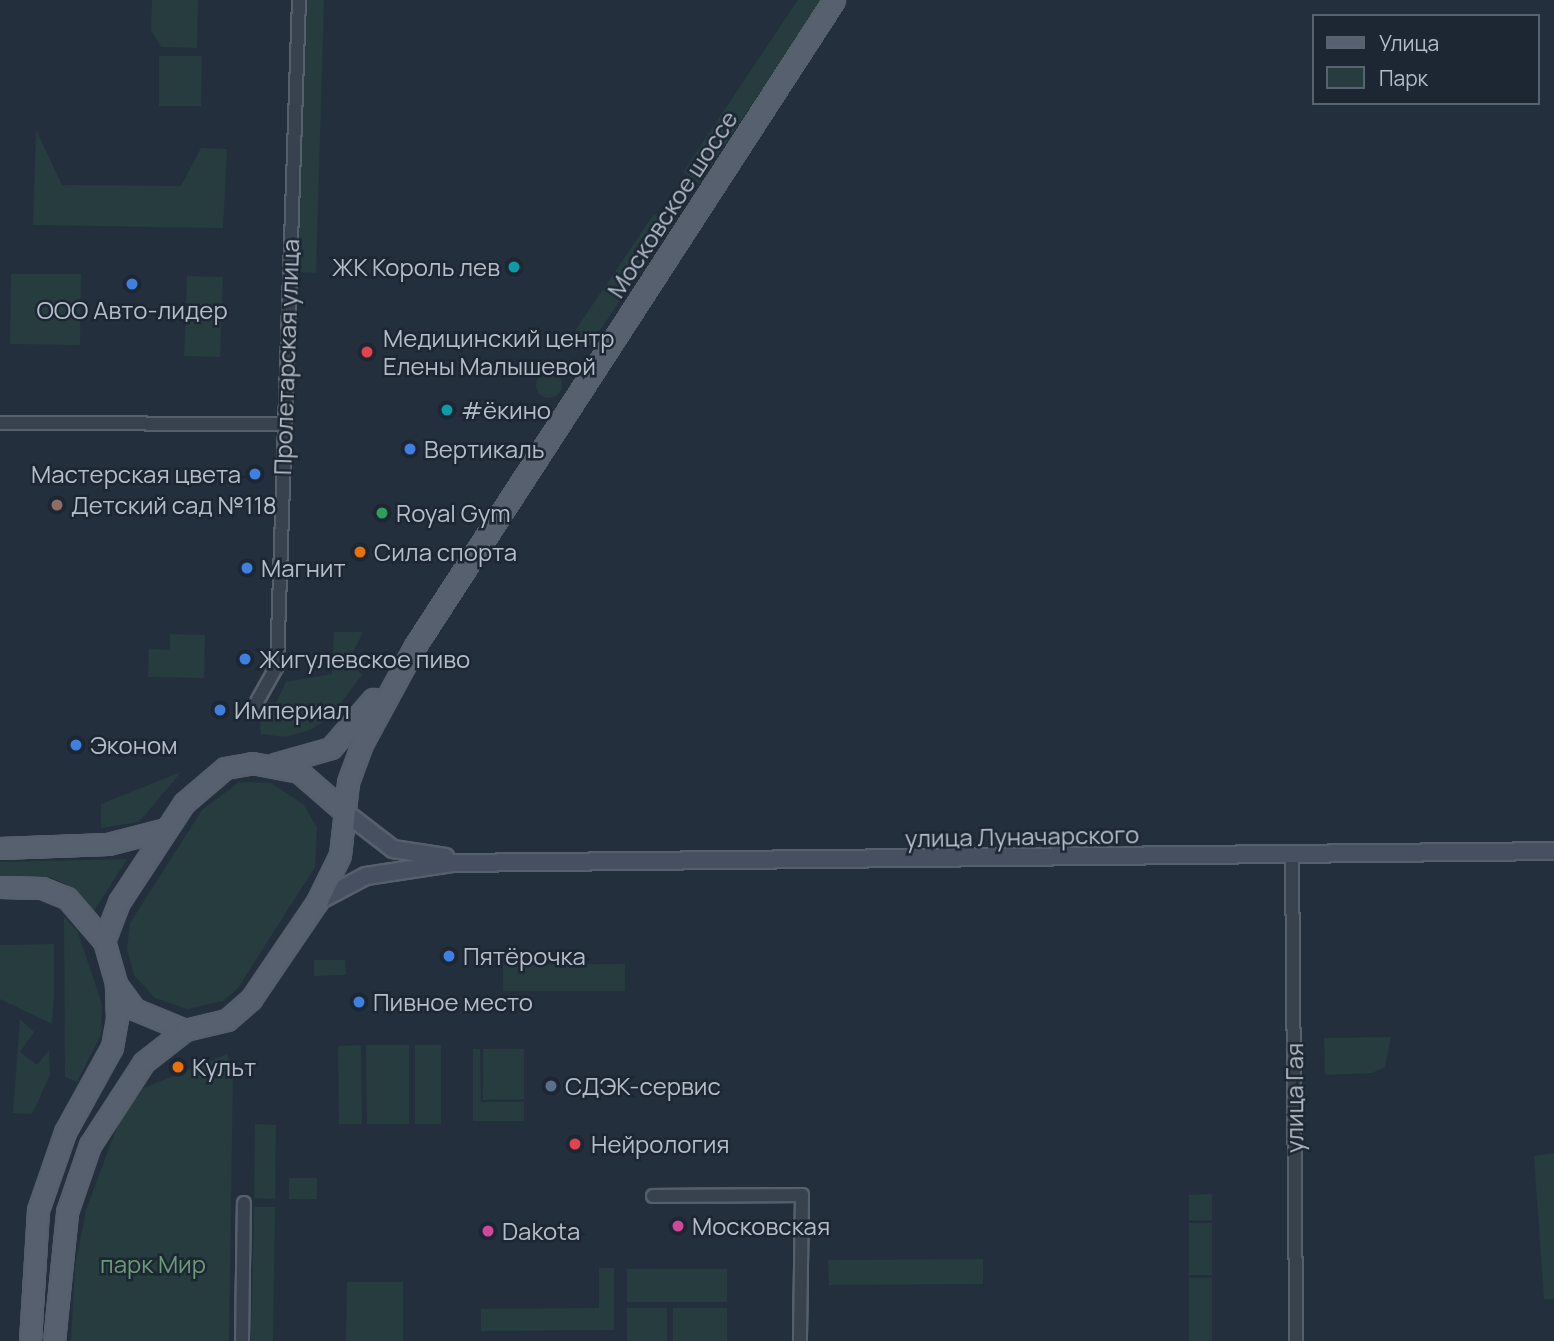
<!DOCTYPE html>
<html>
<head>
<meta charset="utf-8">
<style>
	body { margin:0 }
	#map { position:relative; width:1554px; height:1341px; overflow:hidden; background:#242f3e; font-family:Manrope,sans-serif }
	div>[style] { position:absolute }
	.green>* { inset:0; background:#263c3f }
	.round { border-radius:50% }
	.roads { filter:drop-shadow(2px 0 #565f6c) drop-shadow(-2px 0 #565f6c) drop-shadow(0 2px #565f6c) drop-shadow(0 -2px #565f6c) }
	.street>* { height:12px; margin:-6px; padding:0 6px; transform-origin:6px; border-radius:6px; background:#38414e }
	.secondary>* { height:16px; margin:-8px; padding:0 8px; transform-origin:8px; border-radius:8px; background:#465061 }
	.primary>* { height:19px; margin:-9.5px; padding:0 9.5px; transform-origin:9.5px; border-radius:9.5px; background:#56606e }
	.dots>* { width:19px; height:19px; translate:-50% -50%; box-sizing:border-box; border:4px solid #1d2633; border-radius:50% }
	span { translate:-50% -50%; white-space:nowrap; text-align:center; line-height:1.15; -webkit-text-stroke:5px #1d2633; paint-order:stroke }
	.street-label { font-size:24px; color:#b4bcc9 }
	.poi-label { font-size:24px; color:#b4bcc9 }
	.right { translate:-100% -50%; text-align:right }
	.left { translate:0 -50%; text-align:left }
	.park-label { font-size:24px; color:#6b9a76 }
	.legend { position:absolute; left:1312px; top:14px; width:228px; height:91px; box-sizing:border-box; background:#1d2633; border:2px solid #59626f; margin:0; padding:9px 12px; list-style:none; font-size:21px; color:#b4bcc9 }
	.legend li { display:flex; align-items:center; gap:14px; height:35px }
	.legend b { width:35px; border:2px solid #59626f }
</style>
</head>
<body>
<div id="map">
	<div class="green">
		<i style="clip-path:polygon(152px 0,198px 0,197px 48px,161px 47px,151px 30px)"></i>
		<i style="clip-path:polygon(304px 0,324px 0,316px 273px,296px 272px)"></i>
		<i style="clip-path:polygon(798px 0,822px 0,699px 183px,683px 172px)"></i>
		<i style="clip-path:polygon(159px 56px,202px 56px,201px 106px,159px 106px)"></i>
		<i style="clip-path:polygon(36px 130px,62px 185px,181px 186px,201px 148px,227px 149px,223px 228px,33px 225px)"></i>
		<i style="clip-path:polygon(654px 214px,671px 226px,587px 349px,570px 338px)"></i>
		<i style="clip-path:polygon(11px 274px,81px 274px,80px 345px,10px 344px)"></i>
		<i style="clip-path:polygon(187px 276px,223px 277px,220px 357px,184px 356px)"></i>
		<i class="round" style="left:536px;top:372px;width:26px;height:26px"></i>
		<i style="clip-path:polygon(334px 632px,363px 632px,348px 662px,362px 675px,330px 717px,310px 730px,285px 737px,261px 734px,259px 715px,269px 702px,276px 703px,286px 682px,332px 674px)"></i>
		<i style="clip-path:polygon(170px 634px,205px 635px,204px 678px,148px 677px,149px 649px,170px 650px)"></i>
		<i style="clip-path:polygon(181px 772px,139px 822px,101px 828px,101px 804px)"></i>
		<i style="clip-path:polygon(239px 782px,271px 783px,303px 804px,317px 827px,315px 867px,238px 988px,223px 1001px,187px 1009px,155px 998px,134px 975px,127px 949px,130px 923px,202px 810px)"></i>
		<i style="clip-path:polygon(127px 859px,94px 911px,66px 884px,49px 877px,0 877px,0 862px)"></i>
		<i style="clip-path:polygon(64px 917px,77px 930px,102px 1004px,101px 1035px,77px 1082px,65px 1077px)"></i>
		<i style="clip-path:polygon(54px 944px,54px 999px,52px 1024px,0 999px,0 945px)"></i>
		<i style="clip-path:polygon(314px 960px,345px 960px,346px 975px,314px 976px)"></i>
		<i style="clip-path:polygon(625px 964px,625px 991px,503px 991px,503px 965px)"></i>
		<i style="clip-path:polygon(20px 1019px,34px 1032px,20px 1052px,37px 1065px,49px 1050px,50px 1075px,32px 1114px,13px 1113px)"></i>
		<i style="clip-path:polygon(1391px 1037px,1385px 1067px,1372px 1073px,1325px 1075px,1324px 1038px)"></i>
		<i style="clip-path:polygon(361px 1045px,362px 1124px,339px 1124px,338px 1046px)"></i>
		<i style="clip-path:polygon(366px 1045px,409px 1045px,409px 1124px,367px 1124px)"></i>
		<i style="clip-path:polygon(415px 1045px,441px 1045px,441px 1124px,415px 1124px)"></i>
		<i style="clip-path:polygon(473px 1049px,480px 1049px,481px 1102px,524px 1102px,524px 1121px,473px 1121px)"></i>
		<i style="clip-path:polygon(483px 1049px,524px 1049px,524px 1099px,483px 1100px)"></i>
		<i style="clip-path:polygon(227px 1054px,233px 1069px,229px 1341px,71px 1341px,75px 1267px,86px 1210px,117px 1127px,139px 1090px)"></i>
		<i style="clip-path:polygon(255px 1124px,276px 1125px,275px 1199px,254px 1198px)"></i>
		<i style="clip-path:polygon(1554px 1153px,1554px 1299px,1544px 1299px,1534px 1156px)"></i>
		<i style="clip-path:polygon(289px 1178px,317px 1178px,317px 1199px,289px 1199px)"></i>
		<i style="clip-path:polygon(1212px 1194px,1212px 1220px,1189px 1220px,1189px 1195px)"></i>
		<i style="clip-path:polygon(254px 1207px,275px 1207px,273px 1341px,251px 1341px)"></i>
		<i style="clip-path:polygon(1189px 1223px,1212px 1223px,1212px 1275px,1189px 1275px)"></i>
		<i style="clip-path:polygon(983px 1259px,983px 1284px,829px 1285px,828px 1260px)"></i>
		<i style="clip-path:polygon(599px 1268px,614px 1268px,614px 1330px,481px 1331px,481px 1309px,599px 1308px)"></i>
		<i style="clip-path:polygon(627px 1269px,727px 1269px,727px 1302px,627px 1302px)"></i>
		<i style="clip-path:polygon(1189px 1278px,1212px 1278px,1212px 1341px,1189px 1341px)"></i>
		<i style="clip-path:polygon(347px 1282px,403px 1282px,403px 1341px,346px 1341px)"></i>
		<i style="clip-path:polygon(627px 1308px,667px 1308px,667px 1341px,627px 1341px)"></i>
		<i style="clip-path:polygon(673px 1308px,727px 1308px,727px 1341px,673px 1341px)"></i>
	</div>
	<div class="roads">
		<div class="street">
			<i style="left:0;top:423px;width:283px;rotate:0.2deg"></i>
			<i style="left:254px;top:707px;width:47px;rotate:-60.7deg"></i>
			<i style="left:277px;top:666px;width:666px;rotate:-88.11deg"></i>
			<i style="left:1292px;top:855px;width:486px;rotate:89.5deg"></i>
			<i style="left:653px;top:1196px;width:149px;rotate:-0.4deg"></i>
			<i style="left:802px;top:1195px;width:146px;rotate:90.8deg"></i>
			<i style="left:242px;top:1341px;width:138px;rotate:-89.2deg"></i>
		</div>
		<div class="secondary">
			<i style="left:345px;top:812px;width:61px;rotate:37.6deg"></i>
			<i style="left:393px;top:849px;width:53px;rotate:8.7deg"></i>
			<i style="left:317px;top:902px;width:55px;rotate:-28deg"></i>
			<i style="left:366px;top:876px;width:87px;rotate:-8.6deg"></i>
			<i style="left:452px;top:863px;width:1102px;rotate:-0.62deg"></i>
		</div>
		<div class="primary">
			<i style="left:275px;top:764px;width:58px;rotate:-15.9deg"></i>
			<i style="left:331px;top:748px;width:65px;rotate:-49.4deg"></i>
			<i style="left:0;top:848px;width:108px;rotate:-2.1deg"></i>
			<i style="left:108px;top:844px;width:60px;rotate:-14.5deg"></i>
			<i style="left:0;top:887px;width:42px;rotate:1.4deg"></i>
			<i style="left:42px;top:888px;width:27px;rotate:22deg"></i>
			<i style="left:67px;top:898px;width:57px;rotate:49.3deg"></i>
			<i style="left:116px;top:984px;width:31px;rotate:54deg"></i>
			<i style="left:134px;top:1009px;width:55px;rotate:22.4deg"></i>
			<i style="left:30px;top:1341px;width:131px;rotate:-86.5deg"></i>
			<i style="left:38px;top:1210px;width:83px;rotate:-70.9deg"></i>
			<i style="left:65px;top:1132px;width:97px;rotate:-61.1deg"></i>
			<i style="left:112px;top:1047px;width:28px;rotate:-80deg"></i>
			<i style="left:117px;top:1019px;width:36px;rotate:-92deg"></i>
			<i style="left:116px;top:983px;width:44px;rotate:-105.9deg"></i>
			<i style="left:104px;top:941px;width:42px;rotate:-69deg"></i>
			<i style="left:119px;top:902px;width:118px;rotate:-56.7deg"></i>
			<i style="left:184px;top:803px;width:54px;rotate:-40.5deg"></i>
			<i style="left:225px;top:768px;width:27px;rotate:-10deg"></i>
			<i style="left:252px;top:763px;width:48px;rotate:10.8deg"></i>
			<i style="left:299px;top:772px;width:61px;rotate:41deg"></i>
			<i style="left:54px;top:1341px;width:130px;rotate:-84.2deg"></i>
			<i style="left:67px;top:1212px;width:71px;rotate:-71.1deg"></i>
			<i style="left:90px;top:1145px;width:99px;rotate:-57deg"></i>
			<i style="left:144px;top:1062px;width:52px;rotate:-38deg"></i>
			<i style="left:185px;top:1030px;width:43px;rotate:-13.4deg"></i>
			<i style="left:227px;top:1020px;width:32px;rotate:-41deg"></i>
			<i style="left:251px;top:999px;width:117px;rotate:-55.8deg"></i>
			<i style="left:317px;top:902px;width:52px;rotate:-63.9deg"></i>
			<i style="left:340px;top:855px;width:73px;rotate:-83.7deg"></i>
			<i style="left:348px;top:782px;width:40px;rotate:-69.8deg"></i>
			<i style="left:362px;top:744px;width:111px;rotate:-61.6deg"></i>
			<i style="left:415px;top:646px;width:770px;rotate:-57.03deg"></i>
		</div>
	</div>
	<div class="dots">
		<i style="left:514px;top:267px;background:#0f9aa8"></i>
		<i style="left:132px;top:284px;background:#3f7fe0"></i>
		<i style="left:367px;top:352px;background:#e0444e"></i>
		<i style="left:447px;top:410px;background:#0f9aa8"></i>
		<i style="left:410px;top:449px;background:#3f7fe0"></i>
		<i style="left:255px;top:474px;background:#3f7fe0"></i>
		<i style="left:57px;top:505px;background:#8d6e63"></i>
		<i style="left:382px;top:513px;background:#2e9e5b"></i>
		<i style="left:360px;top:552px;background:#e8710a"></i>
		<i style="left:247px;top:568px;background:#3f7fe0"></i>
		<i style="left:245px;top:659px;background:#3f7fe0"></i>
		<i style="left:220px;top:710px;background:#3f7fe0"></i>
		<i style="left:76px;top:745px;background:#3f7fe0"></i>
		<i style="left:449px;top:956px;background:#3f7fe0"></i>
		<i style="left:359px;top:1002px;background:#3f7fe0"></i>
		<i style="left:178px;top:1067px;background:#e8710a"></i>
		<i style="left:551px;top:1086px;background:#5c6f8a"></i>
		<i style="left:575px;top:1144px;background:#e0444e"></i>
		<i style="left:678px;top:1226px;background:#d1479c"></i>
		<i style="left:488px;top:1231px;background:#d1479c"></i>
	</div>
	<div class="street-label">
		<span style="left:672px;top:204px;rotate:-57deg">Московское шоссе</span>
		<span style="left:286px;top:357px;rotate:-88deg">Пролетарская улица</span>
		<span style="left:1022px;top:836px;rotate:-1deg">улица Луначарского</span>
		<span style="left:1294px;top:1098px;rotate:-90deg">улица Гая</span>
	</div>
	<div class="poi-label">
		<span class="right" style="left:500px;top:267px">ЖК Король лев</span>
		<span style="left:132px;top:310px">ООО Авто-лидер</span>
		<span class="left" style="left:383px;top:352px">Медицинский центр<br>Елены Малышевой</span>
		<span class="left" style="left:461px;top:410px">#ёкино</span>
		<span class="left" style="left:424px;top:449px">Вертикаль</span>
		<span class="right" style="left:241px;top:474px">Мастерская цвета</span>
		<span class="left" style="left:71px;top:505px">Детский сад №118</span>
		<span class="left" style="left:396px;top:513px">Royal Gym</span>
		<span class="left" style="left:374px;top:552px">Сила спорта</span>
		<span class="left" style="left:261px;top:568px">Магнит</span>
		<span class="left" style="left:259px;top:659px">Жигулевское пиво</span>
		<span class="left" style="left:234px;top:710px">Империал</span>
		<span class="left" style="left:90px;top:745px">Эконом</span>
		<span class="left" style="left:463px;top:956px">Пятёрочка</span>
		<span class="left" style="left:373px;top:1002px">Пивное место</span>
		<span class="left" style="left:192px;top:1067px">Культ</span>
		<span class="left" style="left:565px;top:1086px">СДЭК-сервис</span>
		<span class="left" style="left:591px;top:1144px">Нейрология</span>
		<span class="left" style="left:692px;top:1226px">Московская</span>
		<span class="left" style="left:502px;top:1231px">Dakota</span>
	</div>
	<div class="park-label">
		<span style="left:153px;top:1264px">парк Мир</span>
	</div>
	<ul class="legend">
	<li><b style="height:9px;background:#56606e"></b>Улица</li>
	<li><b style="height:19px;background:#263c3f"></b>Парк</li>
	</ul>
</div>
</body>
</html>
